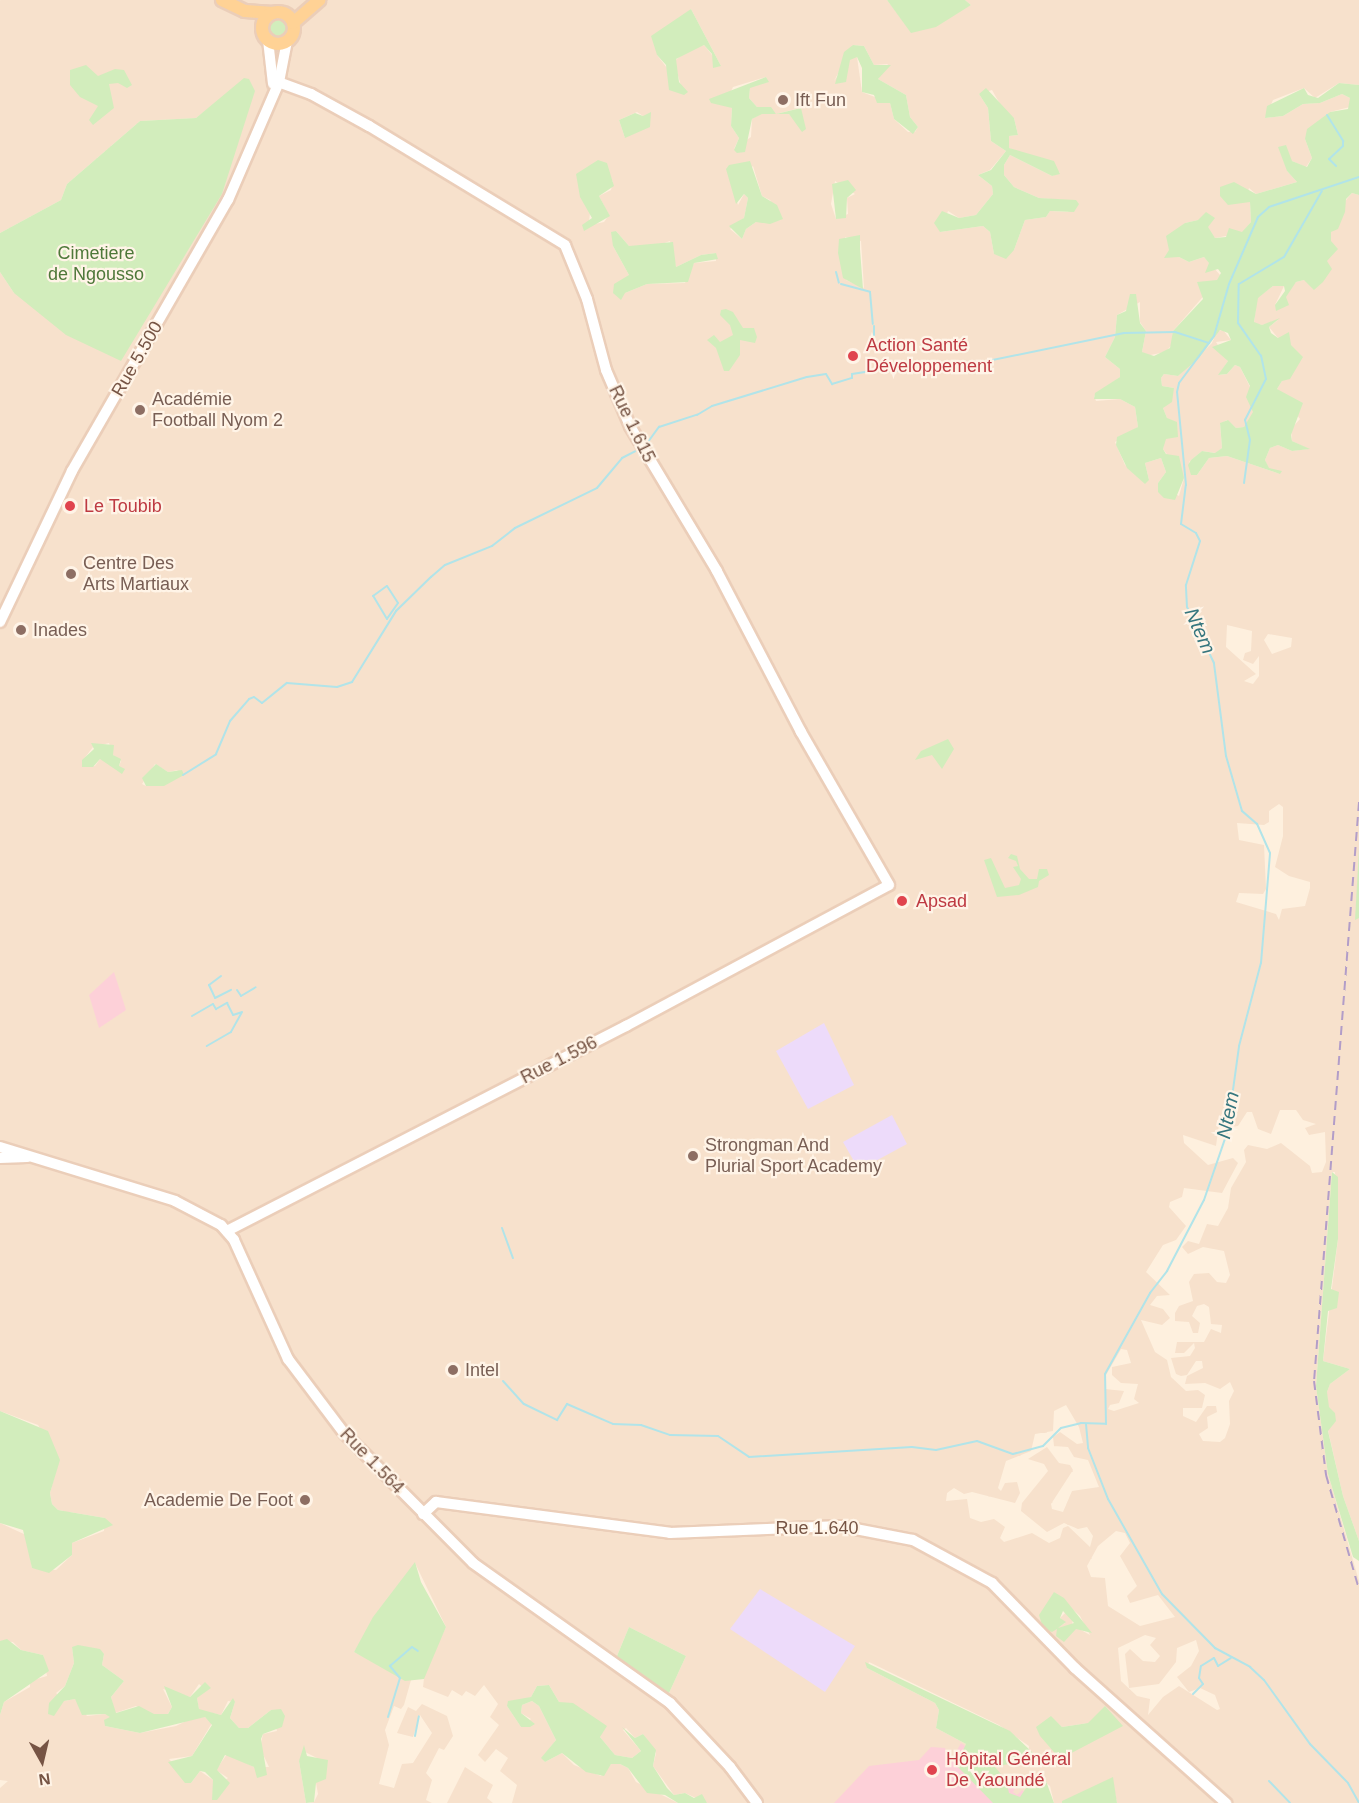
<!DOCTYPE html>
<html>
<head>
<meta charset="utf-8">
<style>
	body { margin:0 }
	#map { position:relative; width:1359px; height:1803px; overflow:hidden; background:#fef0de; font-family:Helvetica,sans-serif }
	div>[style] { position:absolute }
	.residential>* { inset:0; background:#f7e1cc }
	.education>* { inset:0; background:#eddbfa }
	.medical>* { inset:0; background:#fdd0d8 }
	.green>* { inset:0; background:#d2edbc }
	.round { border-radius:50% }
	.stream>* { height:2px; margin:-1px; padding:0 1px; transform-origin:1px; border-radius:1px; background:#b1e4e9 }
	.roads { filter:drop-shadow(2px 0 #ebceb9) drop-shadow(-2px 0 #ebceb9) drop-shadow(0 2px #ebceb9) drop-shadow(0 -2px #ebceb9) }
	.secondary>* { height:10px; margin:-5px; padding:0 5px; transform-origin:5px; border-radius:5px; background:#fff }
	.primary>* { height:12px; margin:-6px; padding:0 6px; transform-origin:6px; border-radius:6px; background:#ffd295 }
	.primary>.ring { margin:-6px; padding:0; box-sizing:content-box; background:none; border:12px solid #ffd295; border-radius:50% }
	.rail>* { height:2px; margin-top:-1px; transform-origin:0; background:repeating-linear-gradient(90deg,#b29dc8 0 9px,transparent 0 15px) }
	.dots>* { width:16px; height:16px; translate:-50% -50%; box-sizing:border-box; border:3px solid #fff4e7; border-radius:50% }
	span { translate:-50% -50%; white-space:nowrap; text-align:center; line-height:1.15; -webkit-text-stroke:4.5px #fff4e7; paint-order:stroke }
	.education-label { font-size:18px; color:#785e54 }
	.left { translate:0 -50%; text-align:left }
	.right { translate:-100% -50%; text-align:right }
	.park-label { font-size:18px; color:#4e7839 }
	.health-label { font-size:18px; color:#be3a42 }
	.street-label { font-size:18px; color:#765444 }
	.water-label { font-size:20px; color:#36767e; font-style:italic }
	.north { position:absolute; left:12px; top:1731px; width:60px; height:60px; -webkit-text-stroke:4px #fff4e7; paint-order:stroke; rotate:172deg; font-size:16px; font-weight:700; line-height:24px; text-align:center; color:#765444 }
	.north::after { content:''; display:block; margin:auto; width:21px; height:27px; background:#765444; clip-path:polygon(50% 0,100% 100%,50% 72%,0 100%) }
</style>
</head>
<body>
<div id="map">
	<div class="residential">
		<i style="clip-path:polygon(evenodd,0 0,887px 0,907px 26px,971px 5px,965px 0,1359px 0,1359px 85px,1339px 83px,1315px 98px,1304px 88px,1273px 100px,1265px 118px,1283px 116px,1303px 104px,1320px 103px,1342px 94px,1350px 98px,1350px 107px,1330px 112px,1305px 139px,1312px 158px,1306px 167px,1292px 161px,1287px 171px,1297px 182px,1256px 194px,1249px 188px,1246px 199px,1250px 202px,1251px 222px,1242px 233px,1215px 238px,1198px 220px,1185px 223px,1179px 257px,1189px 262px,1204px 257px,1221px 276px,1173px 331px,1172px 345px,1165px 352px,1146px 356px,1142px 352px,1146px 331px,1140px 322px,1140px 302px,1117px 315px,1115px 337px,1105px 357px,1120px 369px,1120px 377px,1094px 396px,1096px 401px,1120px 399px,1135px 407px,1138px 427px,1115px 442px,1125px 465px,1149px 480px,1145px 463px,1161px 458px,1166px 472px,1158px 483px,1179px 496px,1184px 478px,1163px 449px,1167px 418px,1163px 408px,1174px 388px,1162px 386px,1161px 378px,1164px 374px,1178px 376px,1212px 343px,1217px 331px,1223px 330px,1231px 340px,1216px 342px,1228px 361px,1219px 375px,1227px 374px,1235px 365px,1240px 367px,1250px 387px,1254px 412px,1244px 427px,1236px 428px,1227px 420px,1220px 424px,1222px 448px,1216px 453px,1202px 451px,1189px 462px,1197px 475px,1209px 458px,1227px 456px,1280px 474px,1268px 468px,1265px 460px,1270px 448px,1278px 445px,1292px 451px,1308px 449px,1292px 441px,1291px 429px,1300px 419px,1277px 389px,1282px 381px,1278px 338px,1269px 327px,1278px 320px,1262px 325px,1254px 323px,1257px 298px,1273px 286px,1284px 286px,1275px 305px,1296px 282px,1304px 280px,1327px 261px,1331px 232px,1346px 200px,1352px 193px,1359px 195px,1359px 1541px,1343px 1496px,1328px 1430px,1327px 1392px,1330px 1384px,1350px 1369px,1323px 1361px,1338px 1239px,1335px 1172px,1332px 1172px,1316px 1386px,1328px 1474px,1359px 1581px,1359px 1803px,1117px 1803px,1112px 1778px,1062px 1803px,1054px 1803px,1050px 1786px,1043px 1781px,1015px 1797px,995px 1767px,1028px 1758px,1029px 1746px,999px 1725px,869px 1662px,867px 1668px,935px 1703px,939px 1710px,936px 1728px,966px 1744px,965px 1752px,993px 1803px,707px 1803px,685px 1793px,674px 1795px,653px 1766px,656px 1753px,643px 1734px,635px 1738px,626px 1728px,623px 1730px,641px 1751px,632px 1758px,615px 1755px,600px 1737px,602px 1731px,559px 1702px,549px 1685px,537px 1686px,531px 1697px,507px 1706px,521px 1727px,531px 1719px,521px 1713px,522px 1705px,532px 1701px,539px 1706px,556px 1740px,542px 1758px,545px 1762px,562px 1753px,574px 1765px,601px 1776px,611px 1764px,620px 1764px,628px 1768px,636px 1782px,678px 1803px,512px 1803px,517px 1785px,500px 1771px,508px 1758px,496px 1749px,485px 1762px,478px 1755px,499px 1725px,490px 1717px,498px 1704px,484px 1685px,475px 1696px,466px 1691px,462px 1696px,452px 1690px,448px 1697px,423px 1687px,425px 1670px,446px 1627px,415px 1563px,354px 1652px,411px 1680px,404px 1705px,401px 1709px,394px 1706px,385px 1730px,389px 1745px,379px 1784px,394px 1788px,402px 1764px,413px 1763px,432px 1733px,420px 1715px,413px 1737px,397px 1733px,408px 1707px,416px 1711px,422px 1704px,447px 1716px,453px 1736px,444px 1750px,439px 1748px,426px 1773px,432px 1780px,426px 1800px,432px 1803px,308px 1803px,314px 1802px,318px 1794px,316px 1783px,323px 1761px,305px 1752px,299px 1761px,306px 1803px,0 1803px,0 1788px,8px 1781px,0 1780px,0 1715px,4px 1702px,30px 1687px,30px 1681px,47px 1676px,43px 1655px,21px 1650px,13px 1642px,0 1641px,0 1523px,26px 1535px,32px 1568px,56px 1570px,72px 1555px,72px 1543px,104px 1531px,105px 1518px,58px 1510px,52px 1504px,50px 1493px,59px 1460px,38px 1425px,0 1411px,0 272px,14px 293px,222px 98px,196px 118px,140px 121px,67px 184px,61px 200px,0 233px,0 0,691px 9px,721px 66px,704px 45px,689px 50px,674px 61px,681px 86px,657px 55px,657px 47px,691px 9px,0 0,853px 45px,864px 46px,874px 65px,888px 64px,878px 79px,906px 95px,910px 117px,918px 127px,915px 132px,908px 132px,894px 119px,890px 103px,862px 92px,857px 57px,852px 57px,834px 81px,853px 45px,0 0,766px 77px,768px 82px,750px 87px,749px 98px,757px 107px,776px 114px,800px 108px,799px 124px,789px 114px,762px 113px,752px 119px,751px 137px,734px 149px,739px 138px,731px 126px,732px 108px,725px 104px,733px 87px,766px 77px,0 0,992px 90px,1004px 111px,1014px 118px,1018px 135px,1009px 136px,1009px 148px,1060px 173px,1052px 176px,1010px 155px,1004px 165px,1004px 175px,1014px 187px,1039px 198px,1076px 201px,1068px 212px,1050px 211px,1046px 217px,1025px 220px,1014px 250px,994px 254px,990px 232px,983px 226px,940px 232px,948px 211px,959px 218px,976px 215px,993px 194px,992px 186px,978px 175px,990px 170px,1006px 151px,991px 141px,988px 108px,979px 94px,992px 90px,0 0,637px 112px,643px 116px,625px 138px,619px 120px,637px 112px,0 0,753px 166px,762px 196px,770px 200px,781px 220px,756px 222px,746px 229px,742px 239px,730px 229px,744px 218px,748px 198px,744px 194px,738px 205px,733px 188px,753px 166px,0 0,606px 168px,613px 182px,611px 190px,599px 196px,609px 215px,604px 222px,595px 224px,589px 222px,590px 213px,606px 168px,0 0,835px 181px,855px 194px,847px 198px,848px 214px,836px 219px,831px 204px,835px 181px,0 0,616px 231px,629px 246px,653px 247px,670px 241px,676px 267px,701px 255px,716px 253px,716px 261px,694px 263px,685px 283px,647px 284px,625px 293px,629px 275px,613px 246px,616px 231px,0 0,845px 237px,861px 241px,864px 288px,846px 280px,845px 237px,0 0,1227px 625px,1252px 631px,1251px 651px,1245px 653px,1243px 660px,1253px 664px,1259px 656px,1259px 676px,1253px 684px,1244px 681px,1256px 674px,1226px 647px,1227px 625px,0 0,1268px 634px,1292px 638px,1291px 647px,1272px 654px,1264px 640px,1268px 634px,0 0,109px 743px,113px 755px,121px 761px,119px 766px,100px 759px,95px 766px,85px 767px,83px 760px,93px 747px,109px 743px,0 0,155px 764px,168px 772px,178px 770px,163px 786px,146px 786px,142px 784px,155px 764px,0 0,1279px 804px,1283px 807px,1283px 836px,1275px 867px,1289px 876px,1310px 882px,1310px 888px,1305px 906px,1282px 909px,1279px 920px,1276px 914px,1236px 902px,1239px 893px,1263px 894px,1266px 889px,1264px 845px,1239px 840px,1237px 823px,1264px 825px,1269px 822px,1269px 811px,1279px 804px,0 0,1231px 1107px,1232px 1127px,1238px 1126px,1247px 1112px,1252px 1112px,1258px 1129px,1271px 1134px,1280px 1110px,1296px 1110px,1303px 1120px,1316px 1124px,1305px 1128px,1309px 1135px,1325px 1132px,1326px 1162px,1322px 1172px,1312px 1173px,1310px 1166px,1281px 1143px,1267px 1149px,1248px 1145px,1244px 1150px,1246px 1162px,1231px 1188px,1228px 1208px,1218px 1226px,1207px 1224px,1199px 1244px,1188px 1241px,1182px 1247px,1188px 1254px,1203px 1247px,1224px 1251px,1230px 1275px,1226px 1283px,1217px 1282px,1209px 1273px,1194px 1274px,1189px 1282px,1193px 1301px,1179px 1306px,1175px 1313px,1175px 1321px,1189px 1322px,1193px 1333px,1198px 1333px,1200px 1323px,1192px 1316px,1197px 1306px,1204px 1304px,1209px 1307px,1211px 1324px,1222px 1325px,1221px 1333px,1211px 1329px,1204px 1342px,1177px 1342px,1175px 1353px,1184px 1353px,1194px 1343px,1195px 1348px,1190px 1356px,1171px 1358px,1176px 1374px,1181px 1376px,1187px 1375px,1196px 1361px,1202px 1361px,1203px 1368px,1187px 1376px,1185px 1384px,1205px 1383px,1220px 1389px,1230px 1382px,1234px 1391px,1229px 1401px,1230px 1424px,1225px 1438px,1220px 1442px,1203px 1441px,1199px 1434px,1208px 1428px,1207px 1417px,1217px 1412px,1216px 1406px,1207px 1406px,1196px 1422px,1183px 1416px,1183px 1408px,1202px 1408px,1205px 1395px,1198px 1390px,1186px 1391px,1171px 1377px,1167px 1360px,1155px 1352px,1141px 1320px,1162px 1325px,1170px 1318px,1163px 1309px,1150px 1305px,1157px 1296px,1170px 1295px,1146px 1272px,1163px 1245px,1176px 1240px,1186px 1226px,1169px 1207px,1170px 1202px,1182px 1197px,1184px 1188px,1222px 1193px,1238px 1163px,1233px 1158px,1208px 1165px,1184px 1143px,1183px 1135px,1216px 1146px,1219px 1124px,1231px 1107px,0 0,1121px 1349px,1127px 1350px,1131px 1363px,1112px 1367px,1112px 1375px,1121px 1383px,1138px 1384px,1134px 1399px,1139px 1403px,1114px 1411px,1108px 1409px,1110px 1405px,1119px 1403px,1124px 1391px,1105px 1389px,1106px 1375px,1121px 1349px,0 0,1066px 1405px,1079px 1427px,1083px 1443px,1077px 1444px,1060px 1432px,1053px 1437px,1054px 1446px,1068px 1447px,1074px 1457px,1088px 1460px,1099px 1487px,1072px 1491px,1063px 1512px,1052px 1509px,1051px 1504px,1073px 1470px,1070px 1465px,1059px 1463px,1047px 1447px,1028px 1459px,1044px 1464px,1048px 1471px,1022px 1503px,1021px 1511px,1047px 1532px,1064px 1523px,1078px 1529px,1087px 1527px,1093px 1536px,1090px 1547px,1068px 1526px,1063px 1528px,1060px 1538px,1049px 1543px,1032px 1533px,1004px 1542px,1000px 1538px,1005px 1527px,994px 1519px,981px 1522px,970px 1518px,967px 1499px,946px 1501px,947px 1493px,954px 1488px,964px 1494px,972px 1492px,1015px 1503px,1020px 1493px,1017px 1482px,1005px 1483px,1001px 1491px,998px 1488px,1006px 1461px,1031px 1451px,1035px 1434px,1053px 1431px,1054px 1411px,1066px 1405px,0 0,1116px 1531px,1125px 1533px,1130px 1543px,1120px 1556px,1137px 1586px,1127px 1596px,1130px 1603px,1158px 1595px,1175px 1617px,1140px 1626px,1108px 1606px,1105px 1578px,1091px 1577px,1087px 1566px,1098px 1546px,1116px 1531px,0 0,1054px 1592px,1080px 1616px,1090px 1635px,1072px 1625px,1073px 1619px,1067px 1611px,1060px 1618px,1065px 1623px,1059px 1627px,1054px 1592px,0 0,629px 1627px,686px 1656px,669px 1693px,646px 1681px,617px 1656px,629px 1627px,0 0,1145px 1635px,1156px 1638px,1150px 1645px,1160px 1656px,1155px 1662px,1143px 1661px,1130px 1649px,1125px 1654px,1129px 1688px,1159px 1684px,1176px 1662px,1177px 1648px,1196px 1640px,1199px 1651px,1191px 1666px,1177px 1677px,1189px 1692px,1200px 1688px,1215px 1695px,1220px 1709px,1217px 1710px,1179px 1686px,1163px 1697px,1148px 1715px,1150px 1699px,1137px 1696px,1121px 1681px,1118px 1648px,1145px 1635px,0 0,72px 1647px,104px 1654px,102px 1665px,124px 1681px,111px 1697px,115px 1713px,136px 1706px,154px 1715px,168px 1714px,172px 1707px,163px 1689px,190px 1697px,199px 1684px,205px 1689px,197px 1698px,199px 1710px,221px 1715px,228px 1701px,235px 1702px,230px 1718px,239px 1728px,248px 1728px,271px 1710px,277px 1731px,263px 1734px,260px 1748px,269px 1767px,254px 1767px,227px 1754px,216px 1770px,228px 1778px,213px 1789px,213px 1780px,200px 1771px,191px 1783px,169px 1759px,192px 1756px,212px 1723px,205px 1717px,192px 1718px,176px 1726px,140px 1733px,105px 1726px,111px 1716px,105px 1714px,87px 1716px,75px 1699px,64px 1701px,56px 1693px,65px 1686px,74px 1663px,72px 1647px,0 0,1051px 1717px,1062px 1727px,1088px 1723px,1040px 1736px,1051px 1717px)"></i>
		<i style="clip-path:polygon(465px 1767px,493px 1785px,487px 1798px,493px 1803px,447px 1803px)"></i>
	</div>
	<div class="education">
		<i style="clip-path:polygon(824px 1023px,854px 1085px,808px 1109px,776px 1051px)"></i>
		<i style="clip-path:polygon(892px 1115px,907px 1144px,859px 1170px,843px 1142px)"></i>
		<i style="clip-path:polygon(760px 1589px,855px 1646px,825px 1692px,730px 1629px)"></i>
	</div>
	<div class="medical">
		<i style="clip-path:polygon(114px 972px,126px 1010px,99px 1028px,89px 995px)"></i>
		<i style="clip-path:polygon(961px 1743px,1017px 1786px,1013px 1792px,1017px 1795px,1022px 1790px,1025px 1793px,1024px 1803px,834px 1803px,869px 1766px,919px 1760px,931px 1747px,945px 1748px,948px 1757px,954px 1756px)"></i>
	</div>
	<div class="green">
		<i style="clip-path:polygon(887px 0,965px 0,971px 5px,936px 27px,911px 33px)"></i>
		<i style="clip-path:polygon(691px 9px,721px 66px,713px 68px,712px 54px,704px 45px,676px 59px,679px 82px,688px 92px,684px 95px,669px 90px,666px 65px,657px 55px,651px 36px)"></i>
		<i class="round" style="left:269px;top:18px;width:20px;height:20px"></i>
		<i style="clip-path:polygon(853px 45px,864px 46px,874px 65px,891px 65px,878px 79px,906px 95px,910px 117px,918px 127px,913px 134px,894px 119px,890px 103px,877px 103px,874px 95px,862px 92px,862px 68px,857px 57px,850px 60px,846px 82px,835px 84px,844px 52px)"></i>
		<i style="clip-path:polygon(86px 65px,98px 76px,115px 69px,124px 70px,132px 85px,127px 88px,118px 83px,109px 84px,114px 108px,93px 125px,89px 120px,98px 106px,80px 97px,70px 85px,70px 70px)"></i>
		<i style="clip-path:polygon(766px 77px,769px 82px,750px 88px,749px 98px,757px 107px,771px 107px,776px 114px,801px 108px,806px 129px,802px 132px,789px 114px,762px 114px,752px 119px,745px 152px,737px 153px,734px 150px,739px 138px,731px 126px,732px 108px,711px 103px,709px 99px)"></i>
		<i style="clip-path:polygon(244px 78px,249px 79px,255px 91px,222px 194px,121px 361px,66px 335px,14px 293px,0 272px,0 233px,61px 200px,67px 184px,140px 121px,196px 118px)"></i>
		<i style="clip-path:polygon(1339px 83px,1359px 85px,1359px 195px,1352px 193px,1346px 199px,1345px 212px,1338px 229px,1331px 232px,1331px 241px,1338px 249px,1327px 261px,1332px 269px,1323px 282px,1314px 290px,1304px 280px,1296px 282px,1286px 297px,1289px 305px,1276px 311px,1275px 305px,1285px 291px,1284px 286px,1273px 286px,1258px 298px,1254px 322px,1262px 325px,1280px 318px,1269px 327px,1271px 333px,1278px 338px,1289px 332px,1291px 345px,1303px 357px,1290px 379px,1282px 381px,1277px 389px,1303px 403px,1291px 435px,1292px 441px,1310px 449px,1292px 451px,1278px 445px,1270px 448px,1265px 460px,1269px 468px,1282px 471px,1280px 474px,1227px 456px,1209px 458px,1197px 475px,1191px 475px,1188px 465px,1191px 460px,1202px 451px,1215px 453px,1222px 448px,1220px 423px,1228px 420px,1236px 428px,1244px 427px,1253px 412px,1246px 397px,1250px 386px,1240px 367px,1235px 365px,1227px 374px,1218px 375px,1228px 361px,1212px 347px,1231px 340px,1228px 333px,1220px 330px,1199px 358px,1178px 376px,1164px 374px,1161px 378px,1162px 386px,1174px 388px,1172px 402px,1163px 408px,1167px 418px,1177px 422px,1178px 437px,1166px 439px,1163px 449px,1166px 454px,1179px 456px,1184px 478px,1175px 500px,1164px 498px,1158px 492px,1158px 483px,1166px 472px,1161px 458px,1145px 463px,1149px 480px,1145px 484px,1127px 468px,1116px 445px,1117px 437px,1138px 427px,1135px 407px,1120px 399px,1094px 399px,1095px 393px,1120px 377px,1120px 369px,1105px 357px,1115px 337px,1117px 315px,1126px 311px,1130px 294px,1136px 294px,1140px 323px,1146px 331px,1142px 352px,1154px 356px,1170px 348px,1173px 331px,1203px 299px,1197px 282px,1217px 280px,1221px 273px,1218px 269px,1205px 273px,1209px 263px,1204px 257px,1189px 262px,1179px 257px,1164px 258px,1169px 250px,1166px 236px,1185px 223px,1198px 220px,1206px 212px,1215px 218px,1208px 227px,1215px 238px,1226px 237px,1229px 228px,1242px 232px,1251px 222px,1250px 202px,1228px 205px,1220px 196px,1220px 187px,1234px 182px,1256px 194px,1297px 182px,1287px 171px,1278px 147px,1286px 145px,1292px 161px,1307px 167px,1312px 158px,1305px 139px,1307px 129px,1330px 112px,1348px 109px,1350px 98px,1342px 94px,1320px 103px,1303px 104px,1283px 116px,1265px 118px,1267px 106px,1304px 88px,1308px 95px,1318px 98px)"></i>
		<i style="clip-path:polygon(986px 88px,1014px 118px,1018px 135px,1009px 136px,1009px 148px,1054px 161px,1060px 174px,1052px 176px,1010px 155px,1004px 165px,1004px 175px,1014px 187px,1039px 198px,1076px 200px,1079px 204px,1074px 212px,1050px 211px,1046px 217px,1025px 220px,1014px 250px,1006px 259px,994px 254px,990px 232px,983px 226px,940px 232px,934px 223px,942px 211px,959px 218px,976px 215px,993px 194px,992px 186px,978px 175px,991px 170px,1006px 151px,991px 141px,988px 108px,979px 94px)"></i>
		<i style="clip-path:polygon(651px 112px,650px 127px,625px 138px,619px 120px,635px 113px,643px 116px)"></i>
		<i style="clip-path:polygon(598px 160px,607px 163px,614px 186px,599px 196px,610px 216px,584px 231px,582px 225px,592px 218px,580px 197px,576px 174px)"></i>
		<i style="clip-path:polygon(750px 161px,762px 196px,777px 205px,783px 219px,770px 224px,756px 222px,746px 229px,742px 239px,729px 226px,744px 218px,748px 198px,744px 194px,736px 204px,726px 169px,729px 165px)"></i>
		<i style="clip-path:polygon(848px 180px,856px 190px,847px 198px,846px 218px,836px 219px,832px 184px)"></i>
		<i style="clip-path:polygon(616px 231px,629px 246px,673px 242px,676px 267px,701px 255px,716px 253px,718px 259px,694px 263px,688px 282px,647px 284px,625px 293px,621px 300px,613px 293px,614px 284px,629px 275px,613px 246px,611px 232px)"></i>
		<i style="clip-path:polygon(860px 235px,860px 249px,863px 289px,843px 278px,838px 253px,839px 239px)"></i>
		<i style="clip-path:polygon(726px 309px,733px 312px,743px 328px,754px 328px,757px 337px,755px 343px,740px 340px,740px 355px,729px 371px,724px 371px,716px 348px,707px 340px,714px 335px,720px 342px,733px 335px,730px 325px,720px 315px,721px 310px)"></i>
		<i style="clip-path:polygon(948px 739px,954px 749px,942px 769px,932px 755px,915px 760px,921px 751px)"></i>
		<i style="clip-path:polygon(91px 743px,114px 745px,113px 755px,121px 759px,119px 766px,125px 769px,122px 774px,100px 759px,93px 767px,82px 767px,82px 760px,94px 749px)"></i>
		<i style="clip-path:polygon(156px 764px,168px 772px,182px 770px,184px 775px,164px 786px,146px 786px,142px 778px)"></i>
		<i style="clip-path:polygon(1359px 848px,1359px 918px,1355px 920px)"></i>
		<i style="clip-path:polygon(1011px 854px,1017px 856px,1020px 869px,1029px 879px,1037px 879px,1039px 869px,1047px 869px,1049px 875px,1039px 881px,1038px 887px,1019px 895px,997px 897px,984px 860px,991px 858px,1005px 888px,1019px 885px,1021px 879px,1013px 867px,1018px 866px,1016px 861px,1008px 858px)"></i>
		<i style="clip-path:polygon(1332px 1172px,1338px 1177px,1338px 1239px,1331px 1289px,1339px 1292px,1337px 1308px,1328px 1311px,1323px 1361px,1350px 1369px,1330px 1384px,1327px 1392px,1329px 1407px,1335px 1413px,1336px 1421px,1328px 1431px,1343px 1496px,1359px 1541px,1359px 1561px,1353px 1557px,1328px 1474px,1316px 1386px)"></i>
		<i style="clip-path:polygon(0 1411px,48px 1431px,60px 1460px,50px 1493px,52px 1504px,58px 1510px,105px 1518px,113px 1525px,72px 1543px,72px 1555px,49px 1573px,32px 1568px,23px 1530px,0 1523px)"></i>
		<i style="clip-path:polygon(415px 1562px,421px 1582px,446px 1627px,424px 1679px,405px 1681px,354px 1652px,373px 1617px)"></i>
		<i style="clip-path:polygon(evenodd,1054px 1592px,1064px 1598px,1092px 1633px,1076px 1629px,1064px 1642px,1056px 1636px,1057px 1629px,1052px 1632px,1043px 1628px,1039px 1615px,1054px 1592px,1063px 1611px,1074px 1623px,1058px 1628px,1066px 1622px,1060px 1618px,1063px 1611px)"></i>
		<i style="clip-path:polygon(629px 1627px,686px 1656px,669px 1693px,646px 1681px,617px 1656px)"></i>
		<i style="clip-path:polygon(7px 1639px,21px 1650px,43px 1655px,49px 1671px,4px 1702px,0 1715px,0 1641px)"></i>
		<i style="clip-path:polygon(78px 1645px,100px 1649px,104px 1654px,102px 1665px,124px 1681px,111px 1697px,116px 1713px,139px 1706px,154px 1714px,168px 1714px,172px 1707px,164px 1686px,190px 1697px,205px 1682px,211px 1688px,197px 1698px,199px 1709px,221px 1715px,233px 1698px,235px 1702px,230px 1718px,239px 1728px,248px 1728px,271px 1710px,281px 1709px,285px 1716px,282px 1727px,263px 1734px,261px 1739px,267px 1775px,257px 1778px,254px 1767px,225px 1755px,217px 1770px,230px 1783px,217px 1800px,212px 1800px,213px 1780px,205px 1772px,200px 1771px,191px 1783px,185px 1783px,168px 1762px,192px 1756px,212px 1725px,205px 1717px,140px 1733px,105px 1726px,104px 1720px,110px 1717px,105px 1714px,82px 1715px,75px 1699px,64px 1701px,54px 1716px,48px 1714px,49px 1703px,65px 1686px,74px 1663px,72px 1647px)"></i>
		<i style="clip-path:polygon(865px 1662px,1010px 1731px,1033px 1753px,1026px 1760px,995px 1767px,1006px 1780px,1009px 1793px,1020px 1797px,1026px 1788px,1046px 1781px,1054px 1803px,993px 1803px,956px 1765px,966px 1744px,936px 1728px,939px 1710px,935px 1703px,867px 1668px)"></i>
		<i style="clip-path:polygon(549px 1685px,559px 1702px,573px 1703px,607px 1726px,600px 1737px,615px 1755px,632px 1758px,641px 1751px,622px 1727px,635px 1738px,643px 1734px,656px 1750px,653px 1766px,667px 1788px,674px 1795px,685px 1793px,694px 1798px,702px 1794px,707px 1803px,678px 1803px,665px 1795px,647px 1793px,628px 1768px,620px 1764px,611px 1764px,604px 1776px,586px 1772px,562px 1753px,545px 1762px,541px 1758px,556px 1740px,539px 1706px,532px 1701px,522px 1705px,521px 1713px,535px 1724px,530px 1727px,521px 1727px,507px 1706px,508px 1701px,531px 1697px,537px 1686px)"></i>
		<i style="clip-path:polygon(1105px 1706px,1123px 1726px,1060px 1759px,1040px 1736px,1036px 1727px,1051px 1716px,1062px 1727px,1088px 1723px)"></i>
		<i style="clip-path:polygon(304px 1745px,307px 1756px,328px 1760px,326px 1779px,316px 1783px,314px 1802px,306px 1803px,299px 1761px)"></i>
		<i style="clip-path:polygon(1113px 1777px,1117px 1803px,1062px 1803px,1062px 1801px)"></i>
	</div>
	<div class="stream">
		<i style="left:1327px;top:115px;width:31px;rotate:58deg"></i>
		<i style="left:1343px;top:141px;width:5px;rotate:90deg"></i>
		<i style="left:1343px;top:146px;width:19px;rotate:137deg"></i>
		<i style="left:1329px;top:159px;width:10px;rotate:45deg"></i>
		<i style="left:836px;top:272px;width:11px;rotate:75deg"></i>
		<i style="left:841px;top:284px;width:30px;rotate:15deg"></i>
		<i style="left:870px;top:292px;width:32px;rotate:85deg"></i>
		<i style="left:874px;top:326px;width:20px;rotate:90deg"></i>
		<i style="left:874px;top:346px;width:10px;rotate:6deg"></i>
		<i style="left:645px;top:446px;width:24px;rotate:-54deg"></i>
		<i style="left:659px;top:427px;width:40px;rotate:-18deg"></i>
		<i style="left:697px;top:415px;width:17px;rotate:-31deg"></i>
		<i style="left:712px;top:406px;width:99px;rotate:-17deg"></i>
		<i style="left:807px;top:377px;width:19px;rotate:-9deg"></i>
		<i style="left:826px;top:374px;width:12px;rotate:59deg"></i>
		<i style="left:832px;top:384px;width:21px;rotate:-17deg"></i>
		<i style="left:852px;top:378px;width:4px;rotate:-90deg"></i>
		<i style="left:852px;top:374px;width:26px;rotate:-9deg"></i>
		<i style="left:878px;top:370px;width:56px;rotate:2deg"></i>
		<i style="left:934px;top:372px;width:194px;rotate:-11.6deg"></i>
		<i style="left:1124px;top:333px;width:51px;rotate:-1.1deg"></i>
		<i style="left:1175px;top:332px;width:36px;rotate:18deg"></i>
		<i style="left:1244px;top:483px;width:43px;rotate:-82.1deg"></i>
		<i style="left:1250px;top:440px;width:21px;rotate:-104deg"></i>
		<i style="left:1245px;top:420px;width:46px;rotate:-62.9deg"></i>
		<i style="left:1266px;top:379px;width:24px;rotate:-102deg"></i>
		<i style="left:1261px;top:356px;width:40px;rotate:-124.9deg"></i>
		<i style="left:1238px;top:323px;width:39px;rotate:-89deg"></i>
		<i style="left:1239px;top:284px;width:52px;rotate:-31deg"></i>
		<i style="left:1284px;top:257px;width:76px;rotate:-60.1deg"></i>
		<i style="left:387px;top:586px;width:20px;rotate:57deg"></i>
		<i style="left:398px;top:603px;width:19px;rotate:125deg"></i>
		<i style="left:387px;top:619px;width:27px;rotate:-121deg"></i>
		<i style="left:373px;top:596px;width:17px;rotate:-36deg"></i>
		<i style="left:183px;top:775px;width:39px;rotate:-32deg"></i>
		<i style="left:216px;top:754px;width:36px;rotate:-67deg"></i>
		<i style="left:230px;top:721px;width:29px;rotate:-49deg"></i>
		<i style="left:249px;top:699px;width:5px;rotate:-22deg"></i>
		<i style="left:254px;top:697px;width:10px;rotate:37deg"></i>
		<i style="left:262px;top:703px;width:32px;rotate:-39deg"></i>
		<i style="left:287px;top:683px;width:50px;rotate:4.6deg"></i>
		<i style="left:337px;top:687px;width:16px;rotate:-18deg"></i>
		<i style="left:352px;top:682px;width:84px;rotate:-58.2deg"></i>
		<i style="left:396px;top:611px;width:49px;rotate:-44.2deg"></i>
		<i style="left:431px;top:577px;width:18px;rotate:-41deg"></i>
		<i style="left:445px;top:565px;width:51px;rotate:-22deg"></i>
		<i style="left:492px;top:546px;width:29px;rotate:-38deg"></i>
		<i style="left:515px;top:528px;width:91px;rotate:-26deg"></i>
		<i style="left:597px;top:488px;width:39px;rotate:-50deg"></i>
		<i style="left:622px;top:458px;width:20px;rotate:-27deg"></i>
		<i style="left:221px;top:976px;width:15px;rotate:143deg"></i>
		<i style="left:209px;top:985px;width:14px;rotate:65deg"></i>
		<i style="left:215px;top:998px;width:18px;rotate:-27deg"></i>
		<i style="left:237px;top:990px;width:7px;rotate:56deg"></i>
		<i style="left:241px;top:996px;width:17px;rotate:-31deg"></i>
		<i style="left:192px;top:1016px;width:24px;rotate:-30deg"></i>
		<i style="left:213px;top:1004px;width:6px;rotate:59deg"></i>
		<i style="left:216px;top:1009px;width:13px;rotate:-29deg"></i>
		<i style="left:227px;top:1003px;width:13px;rotate:63deg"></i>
		<i style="left:233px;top:1015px;width:9px;rotate:-18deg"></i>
		<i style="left:242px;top:1012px;width:23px;rotate:119deg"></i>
		<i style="left:231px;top:1032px;width:28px;rotate:150deg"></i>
		<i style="left:502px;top:1228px;width:32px;rotate:70deg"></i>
		<i style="left:503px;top:1381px;width:31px;rotate:48deg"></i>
		<i style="left:524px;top:1404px;width:37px;rotate:26deg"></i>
		<i style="left:557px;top:1420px;width:19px;rotate:-58deg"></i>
		<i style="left:567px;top:1404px;width:50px;rotate:23.5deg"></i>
		<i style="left:613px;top:1424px;width:28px;rotate:2deg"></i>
		<i style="left:641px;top:1425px;width:31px;rotate:19deg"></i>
		<i style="left:670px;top:1435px;width:48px;rotate:1.2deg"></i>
		<i style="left:718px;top:1436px;width:37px;rotate:34deg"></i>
		<i style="left:749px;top:1457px;width:163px;rotate:-3.5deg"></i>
		<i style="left:912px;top:1447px;width:24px;rotate:7deg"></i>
		<i style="left:936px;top:1450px;width:42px;rotate:-12.4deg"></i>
		<i style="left:977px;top:1441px;width:38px;rotate:20deg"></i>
		<i style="left:1013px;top:1454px;width:31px;rotate:-15deg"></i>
		<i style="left:1043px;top:1446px;width:25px;rotate:-45deg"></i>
		<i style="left:1061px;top:1428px;width:21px;rotate:-14deg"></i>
		<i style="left:1081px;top:1423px;width:25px;rotate:2deg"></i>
		<i style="left:1106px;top:1424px;width:50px;rotate:-91.1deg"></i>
		<i style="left:1105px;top:1374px;width:93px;rotate:-60.9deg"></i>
		<i style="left:1150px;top:1293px;width:28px;rotate:-52deg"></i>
		<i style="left:1167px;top:1271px;width:80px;rotate:-62.5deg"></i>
		<i style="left:1204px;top:1200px;width:71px;rotate:-71.1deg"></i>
		<i style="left:1227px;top:1133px;width:88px;rotate:-82.1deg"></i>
		<i style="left:1239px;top:1046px;width:86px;rotate:-75.2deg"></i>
		<i style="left:1261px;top:963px;width:110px;rotate:-85.3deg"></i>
		<i style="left:1270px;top:853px;width:32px;rotate:-114deg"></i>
		<i style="left:1257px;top:824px;width:20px;rotate:-139deg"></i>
		<i style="left:1242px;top:811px;width:57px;rotate:-106.2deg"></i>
		<i style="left:1226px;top:756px;width:94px;rotate:-97.4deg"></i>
		<i style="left:1214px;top:663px;width:62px;rotate:-115.7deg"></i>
		<i style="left:1187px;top:607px;width:22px;rotate:-93deg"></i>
		<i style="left:1186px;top:585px;width:46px;rotate:-72.3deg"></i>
		<i style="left:1200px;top:541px;width:9px;rotate:-117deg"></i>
		<i style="left:1196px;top:533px;width:17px;rotate:-149deg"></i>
		<i style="left:1181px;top:524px;width:39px;rotate:-83deg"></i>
		<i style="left:1186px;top:485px;width:93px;rotate:-95.5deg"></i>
		<i style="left:1177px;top:392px;width:9px;rotate:-77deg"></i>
		<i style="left:1179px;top:383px;width:59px;rotate:-53.3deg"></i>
		<i style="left:1214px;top:336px;width:54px;rotate:-73.9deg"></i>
		<i style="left:1229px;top:284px;width:73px;rotate:-66.6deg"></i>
		<i style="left:1258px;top:217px;width:15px;rotate:-42deg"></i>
		<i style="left:1269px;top:207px;width:95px;rotate:-18.4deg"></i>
		<i style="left:1086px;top:1424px;width:24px;rotate:85deg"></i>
		<i style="left:1088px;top:1448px;width:55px;rotate:68.6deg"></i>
		<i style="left:1108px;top:1499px;width:109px;rotate:60.4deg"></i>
		<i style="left:1162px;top:1594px;width:76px;rotate:45.5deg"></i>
		<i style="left:1215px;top:1648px;width:40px;rotate:28deg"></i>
		<i style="left:1250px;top:1667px;width:19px;rotate:43deg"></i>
		<i style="left:1264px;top:1680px;width:79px;rotate:54.3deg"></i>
		<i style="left:1310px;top:1744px;width:54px;rotate:45.7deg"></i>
		<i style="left:1348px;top:1783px;width:23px;rotate:61deg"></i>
		<i style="left:1193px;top:1694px;width:14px;rotate:-45deg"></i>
		<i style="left:1203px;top:1684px;width:7px;rotate:-124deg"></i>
		<i style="left:1199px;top:1678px;width:12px;rotate:-81deg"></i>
		<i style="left:1201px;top:1666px;width:15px;rotate:-32deg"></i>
		<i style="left:1214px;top:1658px;width:9px;rotate:63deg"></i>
		<i style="left:1218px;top:1666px;width:15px;rotate:-32deg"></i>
		<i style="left:388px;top:1717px;width:41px;rotate:-72.9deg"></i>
		<i style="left:400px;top:1678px;width:16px;rotate:-130deg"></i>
		<i style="left:390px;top:1666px;width:29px;rotate:-41deg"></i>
		<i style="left:412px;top:1647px;width:7px;rotate:34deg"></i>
		<i style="left:415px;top:1736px;width:20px;rotate:-79deg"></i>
		<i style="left:1269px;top:1781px;width:30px;rotate:46deg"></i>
	</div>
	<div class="roads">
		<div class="secondary">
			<i style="left:268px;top:40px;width:44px;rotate:83.5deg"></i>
			<i style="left:0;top:622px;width:167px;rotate:-64.5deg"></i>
			<i style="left:72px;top:471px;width:313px;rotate:-60.1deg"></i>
			<i style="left:228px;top:200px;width:129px;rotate:-66.6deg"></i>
			<i style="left:279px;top:82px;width:42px;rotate:-79deg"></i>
			<i style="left:0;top:1147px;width:183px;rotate:17.1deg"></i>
			<i style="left:175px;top:1201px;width:52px;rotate:27.6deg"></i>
			<i style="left:221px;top:1225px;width:20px;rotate:49deg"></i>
			<i style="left:234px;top:1240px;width:131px;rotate:65.6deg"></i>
			<i style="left:288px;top:1359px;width:93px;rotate:52.9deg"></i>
			<i style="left:344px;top:1433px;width:183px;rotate:45.2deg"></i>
			<i style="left:473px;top:1563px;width:242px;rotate:35.4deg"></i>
			<i style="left:670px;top:1703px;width:88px;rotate:46.8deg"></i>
			<i style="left:730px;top:1767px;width:45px;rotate:53.1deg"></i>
			<i style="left:0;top:1158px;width:27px;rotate:-2deg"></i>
			<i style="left:227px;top:1231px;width:449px;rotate:-27.2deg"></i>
			<i style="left:626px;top:1026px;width:298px;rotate:-28.2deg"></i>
			<i style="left:889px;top:885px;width:177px;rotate:-119.9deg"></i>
			<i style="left:801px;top:732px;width:182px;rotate:-117.6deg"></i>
			<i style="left:717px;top:571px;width:169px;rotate:-121deg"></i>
			<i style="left:630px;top:426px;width:61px;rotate:-113.2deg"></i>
			<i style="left:606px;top:370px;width:73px;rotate:-105deg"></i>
			<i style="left:587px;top:299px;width:58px;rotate:-112.2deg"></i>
			<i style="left:565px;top:245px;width:229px;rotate:-148.7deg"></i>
			<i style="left:369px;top:126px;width:66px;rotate:-151.1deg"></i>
			<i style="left:311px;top:94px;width:40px;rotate:-159.8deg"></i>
			<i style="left:423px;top:1514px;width:18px;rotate:-43deg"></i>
			<i style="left:436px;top:1502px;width:236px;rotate:7.5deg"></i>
			<i style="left:670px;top:1533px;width:170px;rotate:-2.4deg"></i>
			<i style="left:840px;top:1526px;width:74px;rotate:10.9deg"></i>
			<i style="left:913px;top:1540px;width:90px;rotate:28.6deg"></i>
			<i style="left:992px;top:1583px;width:119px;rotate:45.7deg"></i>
			<i style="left:1075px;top:1668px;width:203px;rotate:41.8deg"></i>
		</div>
		<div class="primary">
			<i style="left:222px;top:0;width:25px;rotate:26deg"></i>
			<i style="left:245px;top:11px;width:28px;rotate:4deg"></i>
			<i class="ring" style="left:262px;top:12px;width:20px;height:20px"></i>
			<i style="left:293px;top:23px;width:35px;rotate:-41deg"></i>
		</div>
	</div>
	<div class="rail">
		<i style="left:1359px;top:802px;width:581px;rotate:94.44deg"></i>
		<i style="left:1314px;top:1381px;width:95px;rotate:82.7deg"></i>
		<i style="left:1326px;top:1475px;width:119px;rotate:73.9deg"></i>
	</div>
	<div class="dots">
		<i style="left:783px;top:100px;background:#8d6e63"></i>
		<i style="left:853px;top:356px;background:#e0444e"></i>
		<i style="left:140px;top:410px;background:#8d6e63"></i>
		<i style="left:70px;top:506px;background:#e0444e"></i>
		<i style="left:71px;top:574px;background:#8d6e63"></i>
		<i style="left:21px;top:630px;background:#8d6e63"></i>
		<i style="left:902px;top:901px;background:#e0444e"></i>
		<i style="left:693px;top:1156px;background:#8d6e63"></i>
		<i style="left:453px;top:1370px;background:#8d6e63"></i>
		<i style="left:305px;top:1500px;background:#8d6e63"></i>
		<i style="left:932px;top:1770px;background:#e0444e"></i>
	</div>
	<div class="education-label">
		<span class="left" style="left:795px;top:100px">Ift Fun</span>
		<span class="left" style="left:152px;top:410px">Académie<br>Football Nyom 2</span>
		<span class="left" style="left:83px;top:574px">Centre Des<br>Arts Martiaux</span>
		<span class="left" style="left:33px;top:630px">Inades</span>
		<span class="left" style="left:705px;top:1156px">Strongman And<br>Plurial Sport Academy</span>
		<span class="left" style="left:465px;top:1370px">Intel</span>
		<span class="right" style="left:293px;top:1500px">Academie De Foot</span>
	</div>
	<div class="park-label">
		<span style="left:96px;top:264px">Cimetiere<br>de Ngousso</span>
	</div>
	<div class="health-label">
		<span class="left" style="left:866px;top:356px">Action Santé<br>Développement</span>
		<span class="left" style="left:84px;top:506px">Le Toubib</span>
		<span class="left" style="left:916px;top:901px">Apsad</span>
		<span class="left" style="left:946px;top:1770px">Hôpital Général<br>De Yaoundé</span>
	</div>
	<div class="street-label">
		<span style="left:137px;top:359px;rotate:-60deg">Rue 5.500</span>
		<span style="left:632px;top:424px;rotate:64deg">Rue 1.615</span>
		<span style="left:559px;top:1060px;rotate:-27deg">Rue 1.596</span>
		<span style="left:372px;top:1461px;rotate:46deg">Rue 1.564</span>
		<span style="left:817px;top:1528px">Rue 1.640</span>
	</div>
	<div class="water-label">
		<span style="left:1200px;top:631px;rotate:66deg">Ntem</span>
		<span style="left:1228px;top:1115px;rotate:-79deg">Ntem</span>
	</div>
	<div class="north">N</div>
</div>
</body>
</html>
